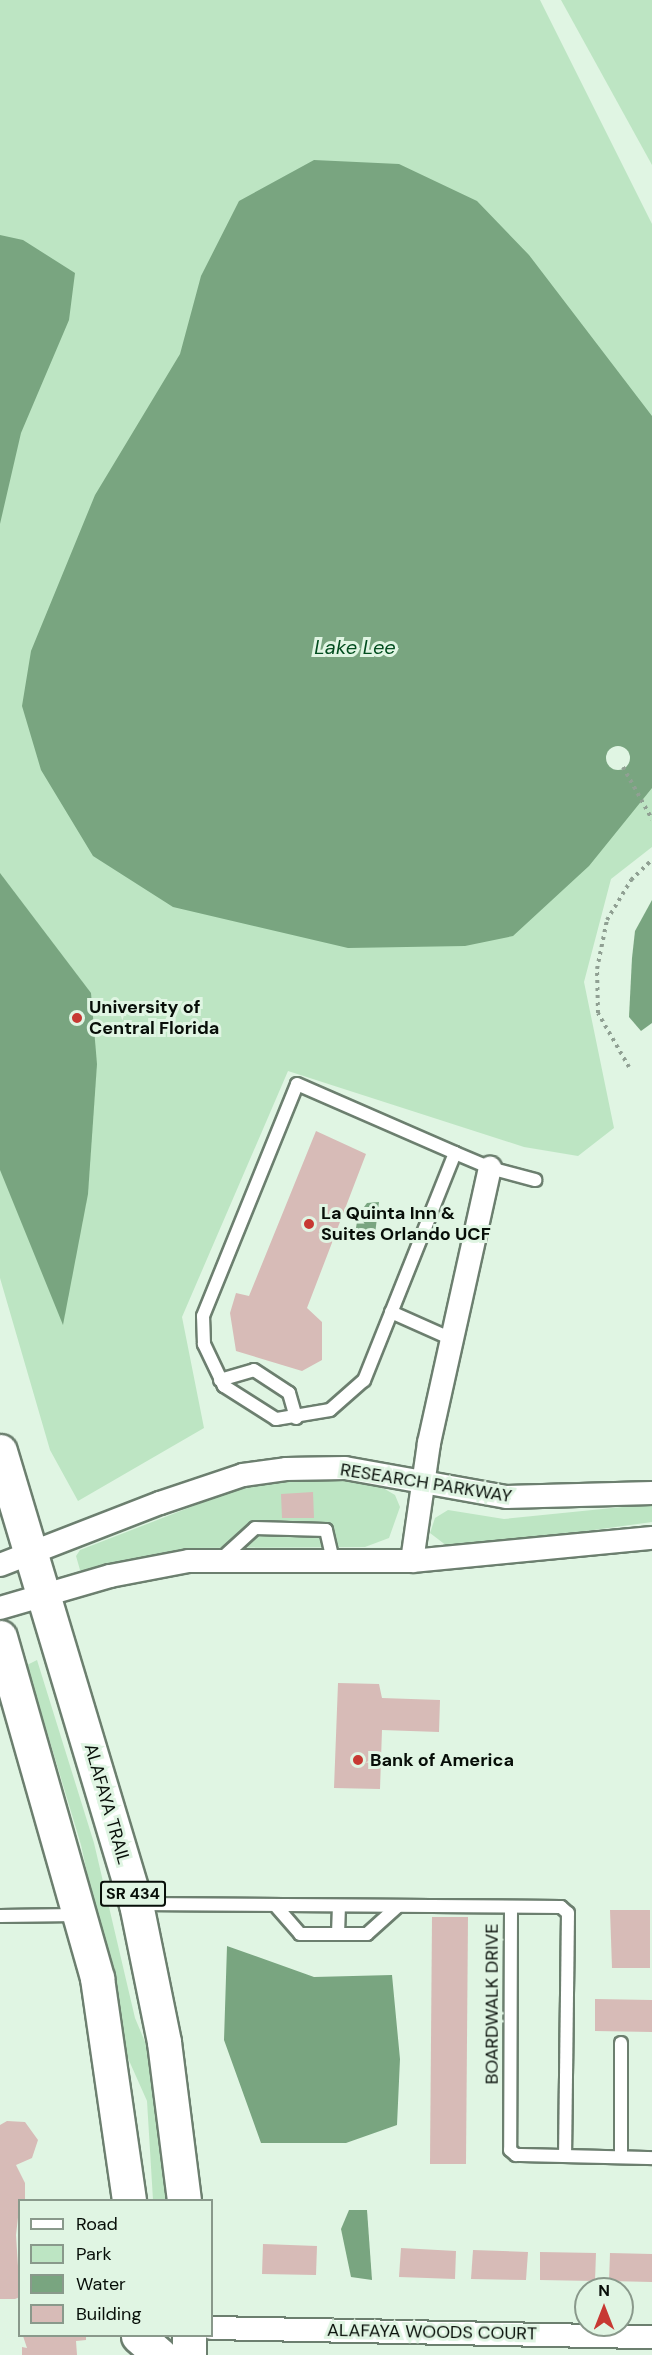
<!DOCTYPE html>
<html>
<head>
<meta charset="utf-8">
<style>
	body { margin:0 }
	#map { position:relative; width:652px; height:2355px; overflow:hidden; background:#e0f5e3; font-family:"DM Sans",sans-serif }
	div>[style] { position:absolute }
	.green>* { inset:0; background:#bde5c3 }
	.water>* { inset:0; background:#79a580 }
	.pier>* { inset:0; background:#e0f5e3 }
	.round { border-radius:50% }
	.building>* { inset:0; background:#d7bbb7 }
	.path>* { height:4px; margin-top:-2px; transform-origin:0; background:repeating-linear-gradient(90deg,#90a093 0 3px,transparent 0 7.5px) }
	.roads { filter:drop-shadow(2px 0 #6c7f6f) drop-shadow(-2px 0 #6c7f6f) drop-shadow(0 2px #6c7f6f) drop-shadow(0 -2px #6c7f6f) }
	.service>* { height:12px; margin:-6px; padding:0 6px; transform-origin:6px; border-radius:6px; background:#fff }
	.minor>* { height:22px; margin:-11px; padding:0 11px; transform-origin:11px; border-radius:11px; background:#fff }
	.primary>* { height:33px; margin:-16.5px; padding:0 16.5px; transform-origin:16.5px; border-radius:16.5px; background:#fff }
	.dots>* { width:16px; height:16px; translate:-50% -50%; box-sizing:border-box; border:3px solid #e0f5e3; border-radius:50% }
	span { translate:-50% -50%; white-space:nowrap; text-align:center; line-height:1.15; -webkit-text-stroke:6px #e0f5e3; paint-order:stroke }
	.shield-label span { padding:2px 4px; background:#e0f5e3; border:2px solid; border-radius:4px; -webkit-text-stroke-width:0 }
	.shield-label { font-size:16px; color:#070e08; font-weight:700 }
	.poi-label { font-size:18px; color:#070e08; font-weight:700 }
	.left { translate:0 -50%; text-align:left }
	.street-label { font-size:18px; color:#070e08 }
	.water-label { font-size:20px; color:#024d1f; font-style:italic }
	.legend { position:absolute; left:18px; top:2199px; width:195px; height:138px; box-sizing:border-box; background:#e0f5e3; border:2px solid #89998b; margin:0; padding:8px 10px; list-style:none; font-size:18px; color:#070e08 }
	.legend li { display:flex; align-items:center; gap:12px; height:30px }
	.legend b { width:30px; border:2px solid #89998b }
	.north { position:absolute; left:574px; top:2277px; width:60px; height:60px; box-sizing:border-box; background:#e0f5e3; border:2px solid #89998b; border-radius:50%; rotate:0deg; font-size:16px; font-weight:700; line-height:24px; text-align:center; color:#070e08 }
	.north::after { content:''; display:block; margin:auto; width:21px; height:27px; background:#c73933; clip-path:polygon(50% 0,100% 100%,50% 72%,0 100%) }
</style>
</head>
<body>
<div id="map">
	<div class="green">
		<i style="clip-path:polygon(0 0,540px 0,652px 224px,652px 847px,611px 879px,584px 982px,614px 1128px,578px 1156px,524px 1147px,288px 1071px,182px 1317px,204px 1428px,78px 1501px,50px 1450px,0 1278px)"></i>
		<i style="clip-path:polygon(561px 0,652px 0,652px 165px)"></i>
		<i style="clip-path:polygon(331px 1479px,378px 1485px,395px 1495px,400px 1507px,389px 1538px,365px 1547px,190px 1548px,90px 1571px,80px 1570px,76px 1556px,80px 1550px,250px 1484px)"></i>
		<i style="clip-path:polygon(652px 1504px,652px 1522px,507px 1542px,447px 1546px,430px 1533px,435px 1518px,448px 1510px,504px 1519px)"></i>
		<i style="clip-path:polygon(37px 1660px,94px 1843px,135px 2018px,153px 2061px,168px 2200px,153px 2200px,147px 2101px,127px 2056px,81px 1845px,27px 1665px)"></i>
	</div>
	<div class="water">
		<i style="clip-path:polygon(314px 160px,399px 164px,477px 201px,529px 255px,652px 416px,652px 788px,589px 866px,513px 936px,465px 946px,348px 948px,173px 907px,93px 856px,41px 770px,22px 706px,31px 651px,95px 495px,180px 354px,201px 276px,239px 201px)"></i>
		<i style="clip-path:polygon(0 235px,23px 240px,75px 273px,69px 320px,21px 433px,0 524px)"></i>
		<i style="clip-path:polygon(0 873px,91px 993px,97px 1064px,88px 1194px,63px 1325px,0 1170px)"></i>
		<i style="clip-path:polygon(652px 900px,652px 1023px,641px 1031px,629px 1017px,632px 958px,635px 931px)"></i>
		<i style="clip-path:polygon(379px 1202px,375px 1234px,363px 1239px,356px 1228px,358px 1215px,367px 1203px)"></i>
		<i style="clip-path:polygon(227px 1946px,314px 1977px,392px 1975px,400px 2059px,397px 2125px,346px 2143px,261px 2143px,224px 2040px)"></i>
		<i style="clip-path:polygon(349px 2210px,367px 2210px,372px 2280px,351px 2277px,341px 2229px)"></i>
	</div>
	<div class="pier">
		<i class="round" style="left:606px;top:746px;width:24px;height:24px"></i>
	</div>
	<div class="building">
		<i style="clip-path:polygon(316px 1131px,366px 1154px,307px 1308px,322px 1322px,322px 1360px,302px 1371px,236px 1351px,230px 1313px,236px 1293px,249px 1296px)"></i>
		<i style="clip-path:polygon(313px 1492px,314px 1518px,282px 1518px,281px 1494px)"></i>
		<i style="clip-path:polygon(338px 1683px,379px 1684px,382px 1698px,440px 1700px,439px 1732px,382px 1730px,380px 1789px,334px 1788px)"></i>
		<i style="clip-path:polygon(610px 1910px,650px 1910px,650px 1968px,612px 1968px)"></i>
		<i style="clip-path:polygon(432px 1917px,468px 1917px,466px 2164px,430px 2164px)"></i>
		<i style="clip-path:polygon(595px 1999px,652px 2000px,652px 2032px,595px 2031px)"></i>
		<i style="clip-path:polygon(7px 2121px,25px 2122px,38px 2140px,32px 2158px,16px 2165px,25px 2183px,25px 2200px,20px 2200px,16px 2235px,20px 2297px,15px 2299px,0 2299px,0 2125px)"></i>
		<i style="clip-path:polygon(263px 2244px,317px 2246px,316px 2275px,262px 2274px)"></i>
		<i style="clip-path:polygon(401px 2248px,456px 2251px,455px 2279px,399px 2277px)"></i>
		<i style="clip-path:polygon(473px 2250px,528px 2252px,526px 2280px,471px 2279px)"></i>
		<i style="clip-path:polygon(540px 2252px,596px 2253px,595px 2281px,540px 2280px)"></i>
		<i style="clip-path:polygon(610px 2253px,652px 2254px,652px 2282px,609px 2281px)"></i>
		<i style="clip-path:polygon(23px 2336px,86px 2336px,86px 2340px,76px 2341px,77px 2355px,22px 2355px,22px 2347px,27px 2348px)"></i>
	</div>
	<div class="path">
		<i style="left:623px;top:767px;width:60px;rotate:60.9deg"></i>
		<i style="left:629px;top:1067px;width:62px;rotate:-119.9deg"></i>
		<i style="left:598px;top:1013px;width:44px;rotate:-91.3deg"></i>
		<i style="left:597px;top:969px;width:50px;rotate:-78.5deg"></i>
		<i style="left:607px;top:920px;width:47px;rotate:-59deg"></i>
		<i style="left:631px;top:880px;width:29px;rotate:-44deg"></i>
	</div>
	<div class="roads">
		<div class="service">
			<i style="left:455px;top:1153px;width:245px;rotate:111.8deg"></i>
			<i style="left:364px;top:1380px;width:45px;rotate:138.6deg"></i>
			<i style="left:330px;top:1410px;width:55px;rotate:170.5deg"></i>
			<i style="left:276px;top:1419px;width:62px;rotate:-147.6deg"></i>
			<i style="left:224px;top:1386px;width:47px;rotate:-115.5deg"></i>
			<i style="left:204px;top:1344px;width:28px;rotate:-92deg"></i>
			<i style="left:203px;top:1316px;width:250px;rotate:-67.9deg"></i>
			<i style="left:297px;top:1084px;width:172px;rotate:23.6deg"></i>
			<i style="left:455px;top:1153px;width:38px;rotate:23deg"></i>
			<i style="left:490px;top:1168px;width:47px;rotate:14.9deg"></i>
			<i style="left:391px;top:1312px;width:67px;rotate:23.9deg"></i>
			<i style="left:220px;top:1380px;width:35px;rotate:-16deg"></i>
			<i style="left:254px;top:1370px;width:42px;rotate:33.3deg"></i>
			<i style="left:289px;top:1393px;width:26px;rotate:74deg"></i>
			<i style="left:220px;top:1560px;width:47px;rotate:-42.4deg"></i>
			<i style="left:255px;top:1528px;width:71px;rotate:1.6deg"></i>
			<i style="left:326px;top:1530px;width:31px;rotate:77deg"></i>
			<i style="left:137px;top:1904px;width:424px;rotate:0.4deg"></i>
			<i style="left:561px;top:1907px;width:9px;rotate:41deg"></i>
			<i style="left:568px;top:1913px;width:243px;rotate:90.7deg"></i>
			<i style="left:275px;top:1905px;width:38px;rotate:49deg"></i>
			<i style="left:300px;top:1934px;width:67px"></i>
			<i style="left:367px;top:1934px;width:40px;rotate:-42deg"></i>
			<i style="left:511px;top:1909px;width:241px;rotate:90.2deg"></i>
			<i style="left:510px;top:2150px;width:8px;rotate:40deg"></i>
			<i style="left:516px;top:2155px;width:136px;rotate:1.3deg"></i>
			<i style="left:0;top:1916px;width:77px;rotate:-0.7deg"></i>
			<i style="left:338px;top:1934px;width:28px;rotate:-88deg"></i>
			<i style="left:621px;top:2043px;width:114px;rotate:90deg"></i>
		</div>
		<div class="minor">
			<i style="left:412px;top:1561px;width:119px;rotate:-81.8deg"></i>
			<i style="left:429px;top:1443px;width:282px;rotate:-77.5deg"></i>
			<i style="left:0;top:1565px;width:172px;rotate:-21.2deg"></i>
			<i style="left:160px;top:1503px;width:88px;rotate:-18.6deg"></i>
			<i style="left:243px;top:1475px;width:43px;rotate:-7.9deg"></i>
			<i style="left:286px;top:1469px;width:59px;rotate:-1deg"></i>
			<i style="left:345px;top:1468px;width:164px;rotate:10.2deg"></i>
			<i style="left:506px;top:1497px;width:146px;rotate:-1.6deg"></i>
			<i style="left:0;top:1608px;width:115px;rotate:-16.2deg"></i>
			<i style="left:110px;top:1576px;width:80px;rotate:-10.8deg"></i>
			<i style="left:189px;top:1561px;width:223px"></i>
			<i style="left:412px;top:1561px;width:241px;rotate:-5.5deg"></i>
			<i style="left:212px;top:2328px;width:440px;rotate:1.2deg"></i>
		</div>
		<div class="primary">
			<i style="left:0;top:1451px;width:473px;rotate:73.3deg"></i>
			<i style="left:136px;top:1904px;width:141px;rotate:78.5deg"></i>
			<i style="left:164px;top:2042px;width:159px;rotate:82.8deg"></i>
			<i style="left:0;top:1637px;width:355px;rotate:74.1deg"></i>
			<i style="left:97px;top:1978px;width:224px;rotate:81.8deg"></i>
			<i style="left:138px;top:2336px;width:29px;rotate:41deg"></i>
			<i style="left:189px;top:2336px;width:19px;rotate:90deg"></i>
		</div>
	</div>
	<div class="dots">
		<i style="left:77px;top:1018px;background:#c73933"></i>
		<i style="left:309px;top:1224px;background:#c73933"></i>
		<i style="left:358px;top:1760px;background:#c73933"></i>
	</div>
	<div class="shield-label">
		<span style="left:133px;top:1894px">SR 434</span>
	</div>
	<div class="poi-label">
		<span class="left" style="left:89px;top:1018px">University of<br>Central Florida</span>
		<span class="left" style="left:321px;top:1224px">La Quinta Inn &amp;<br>Suites Orlando UCF</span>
		<span class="left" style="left:370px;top:1760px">Bank of America</span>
	</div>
	<div class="street-label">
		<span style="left:426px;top:1483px;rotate:9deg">RESEARCH PARKWAY</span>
		<span style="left:107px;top:1804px;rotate:74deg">ALAFAYA TRAIL</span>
		<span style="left:492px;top:2004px;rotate:-90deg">BOARDWALK DRIVE</span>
		<span style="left:432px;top:2332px;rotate:1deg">ALAFAYA WOODS COURT</span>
	</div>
	<div class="water-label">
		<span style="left:355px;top:647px">Lake Lee</span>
	</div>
	<ul class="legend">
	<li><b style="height:8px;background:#fff"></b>Road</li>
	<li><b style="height:16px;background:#bde5c3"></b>Park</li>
	<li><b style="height:16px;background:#79a580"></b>Water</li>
	<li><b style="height:16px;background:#d7bbb7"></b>Building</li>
	</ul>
	<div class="north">N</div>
</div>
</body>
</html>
